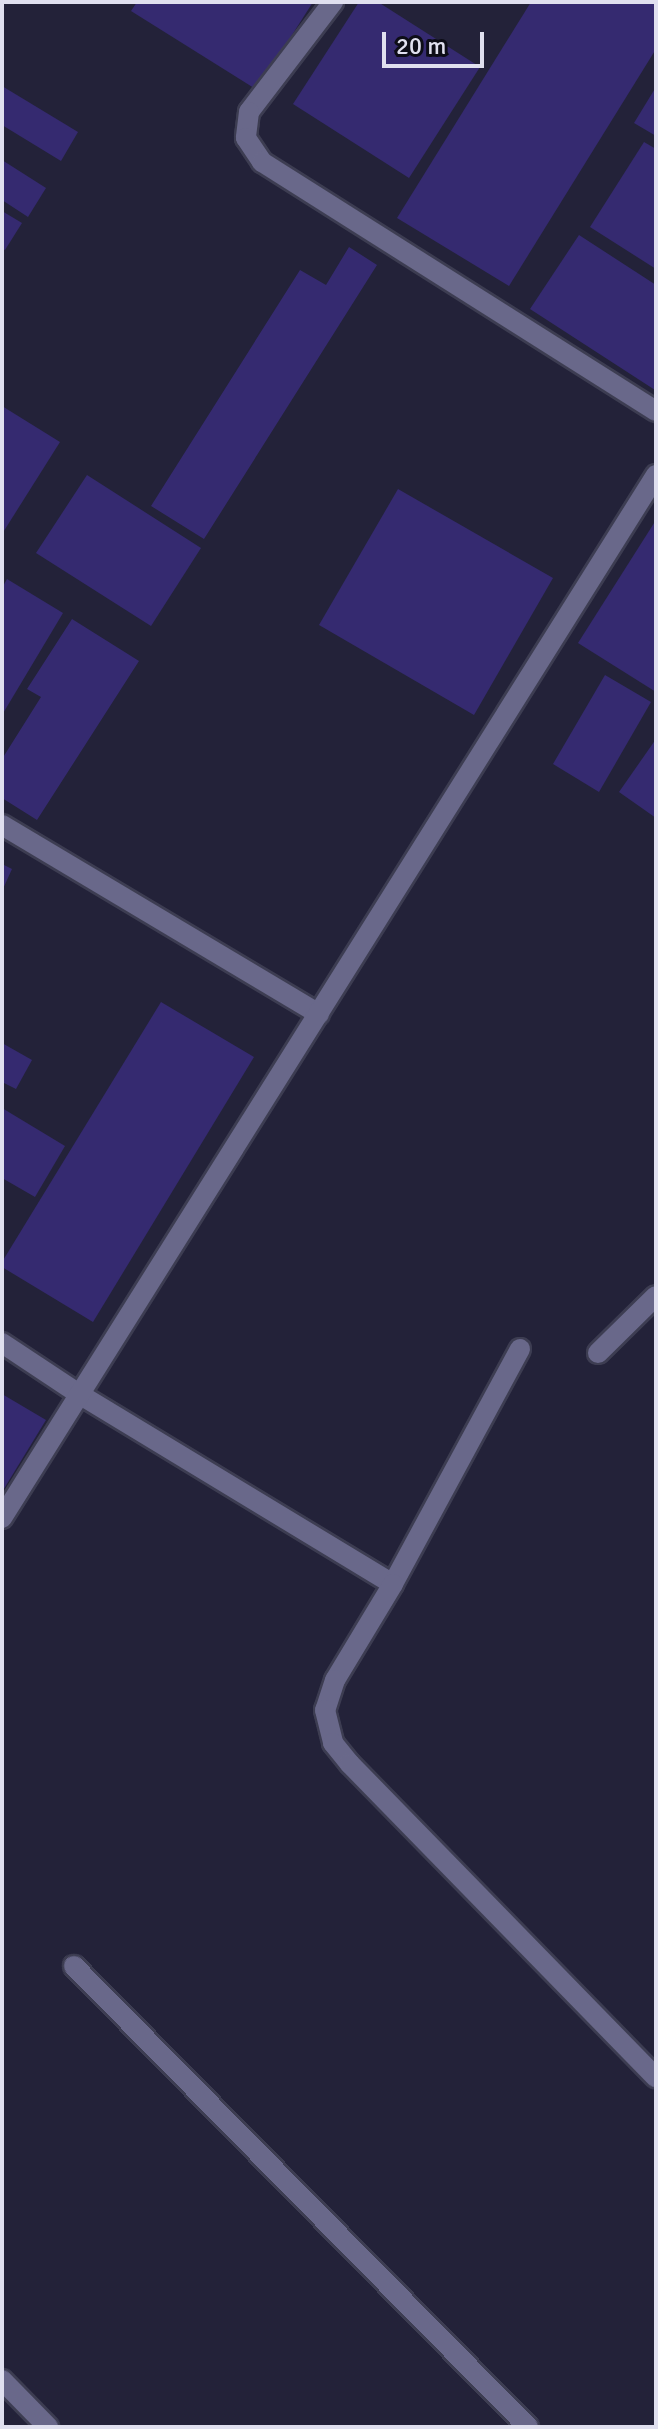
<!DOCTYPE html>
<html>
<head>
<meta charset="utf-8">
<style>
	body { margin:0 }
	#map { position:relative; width:658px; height:2429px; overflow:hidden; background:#232239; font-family:Signika,sans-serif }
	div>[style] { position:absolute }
	.building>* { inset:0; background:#352a70 }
	.roads { filter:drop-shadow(2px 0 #3d3d52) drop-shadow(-2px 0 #3d3d52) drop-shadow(0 2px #3d3d52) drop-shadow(0 -2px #3d3d52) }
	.minor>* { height:20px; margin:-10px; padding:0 10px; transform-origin:10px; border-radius:10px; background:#69688a }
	span { translate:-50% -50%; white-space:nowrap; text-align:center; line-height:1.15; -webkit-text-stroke:6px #0d0d17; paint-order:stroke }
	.frame { position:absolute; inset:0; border:4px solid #e0e0ef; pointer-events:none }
	.scale { position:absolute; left:382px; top:32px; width:102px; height:36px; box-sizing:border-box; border:4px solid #e0e0ef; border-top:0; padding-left:10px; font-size:24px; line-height:28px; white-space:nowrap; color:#e0e0ef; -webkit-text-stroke:6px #0d0d17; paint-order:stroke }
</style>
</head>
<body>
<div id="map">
	<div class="building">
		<i style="clip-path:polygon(137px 2px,313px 2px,257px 90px,131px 11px)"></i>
		<i style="clip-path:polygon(359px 2px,378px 2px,480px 67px,409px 178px,293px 104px)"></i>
		<i style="clip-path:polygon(531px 2px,656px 2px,656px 49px,509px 286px,397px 218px)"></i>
		<i style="clip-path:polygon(2px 86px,78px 132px,61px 161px,2px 125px)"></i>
		<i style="clip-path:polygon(656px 87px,656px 136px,634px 123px)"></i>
		<i style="clip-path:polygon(644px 142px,656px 149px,656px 269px,590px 227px)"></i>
		<i style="clip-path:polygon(2px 160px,46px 188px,28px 217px,2px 200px)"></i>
		<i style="clip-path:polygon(2px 211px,22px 223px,5px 250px,2px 249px)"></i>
		<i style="clip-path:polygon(579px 235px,656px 285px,655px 390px,530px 309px)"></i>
		<i style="clip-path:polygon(349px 247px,377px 265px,204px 539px,151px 506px,300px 270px,326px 285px)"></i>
		<i style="clip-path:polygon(2px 406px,60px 442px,2px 534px)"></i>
		<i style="clip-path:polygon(87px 475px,201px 548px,151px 626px,36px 553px)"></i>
		<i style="clip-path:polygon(398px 489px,553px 578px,474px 715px,319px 625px)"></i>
		<i style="clip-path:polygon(656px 520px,656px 692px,578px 643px)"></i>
		<i style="clip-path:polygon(7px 579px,63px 613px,2px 715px,2px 588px)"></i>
		<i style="clip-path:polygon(72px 619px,139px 661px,37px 820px,2px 798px,2px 759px,41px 697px,27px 689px)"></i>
		<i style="clip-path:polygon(605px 675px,651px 702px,599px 792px,553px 764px)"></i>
		<i style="clip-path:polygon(656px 739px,656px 818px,619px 792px)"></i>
		<i style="clip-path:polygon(2px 864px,12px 869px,2px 891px)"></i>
		<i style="clip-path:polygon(161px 1002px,254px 1057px,93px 1322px,2px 1267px,2px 1262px)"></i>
		<i style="clip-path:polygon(2px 1043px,32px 1060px,16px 1089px,2px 1082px)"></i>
		<i style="clip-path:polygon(2px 1108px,65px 1146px,35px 1197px,2px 1178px)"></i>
		<i style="clip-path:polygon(2px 1394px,46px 1420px,2px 1492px)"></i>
	</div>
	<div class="roads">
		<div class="minor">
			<i style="left:333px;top:2px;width:138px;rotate:127.4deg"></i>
			<i style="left:249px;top:112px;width:26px;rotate:97deg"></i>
			<i style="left:246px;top:138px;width:29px;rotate:56deg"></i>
			<i style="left:262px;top:162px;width:466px;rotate:32.3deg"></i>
			<i style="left:2px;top:825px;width:369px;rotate:30.8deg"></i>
			<i style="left:2px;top:1343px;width:92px;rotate:33.5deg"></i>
			<i style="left:79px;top:1394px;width:367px;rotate:31.2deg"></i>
			<i style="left:520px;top:1349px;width:267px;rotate:118.4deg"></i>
			<i style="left:393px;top:1584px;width:112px;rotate:121.1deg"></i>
			<i style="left:335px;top:1680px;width:32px;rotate:108deg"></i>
			<i style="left:325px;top:1710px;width:34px;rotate:76deg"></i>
			<i style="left:333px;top:1743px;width:27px;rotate:51deg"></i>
			<i style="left:350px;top:1764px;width:438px;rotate:45.7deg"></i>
			<i style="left:598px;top:1353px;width:81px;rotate:-44.5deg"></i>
			<i style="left:2px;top:1518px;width:1231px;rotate:-57.91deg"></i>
			<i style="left:74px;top:1966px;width:647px;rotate:45.44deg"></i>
			<i style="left:2px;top:2380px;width:66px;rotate:45.6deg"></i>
		</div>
	</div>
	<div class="frame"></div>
	<div class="scale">20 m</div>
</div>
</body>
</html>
